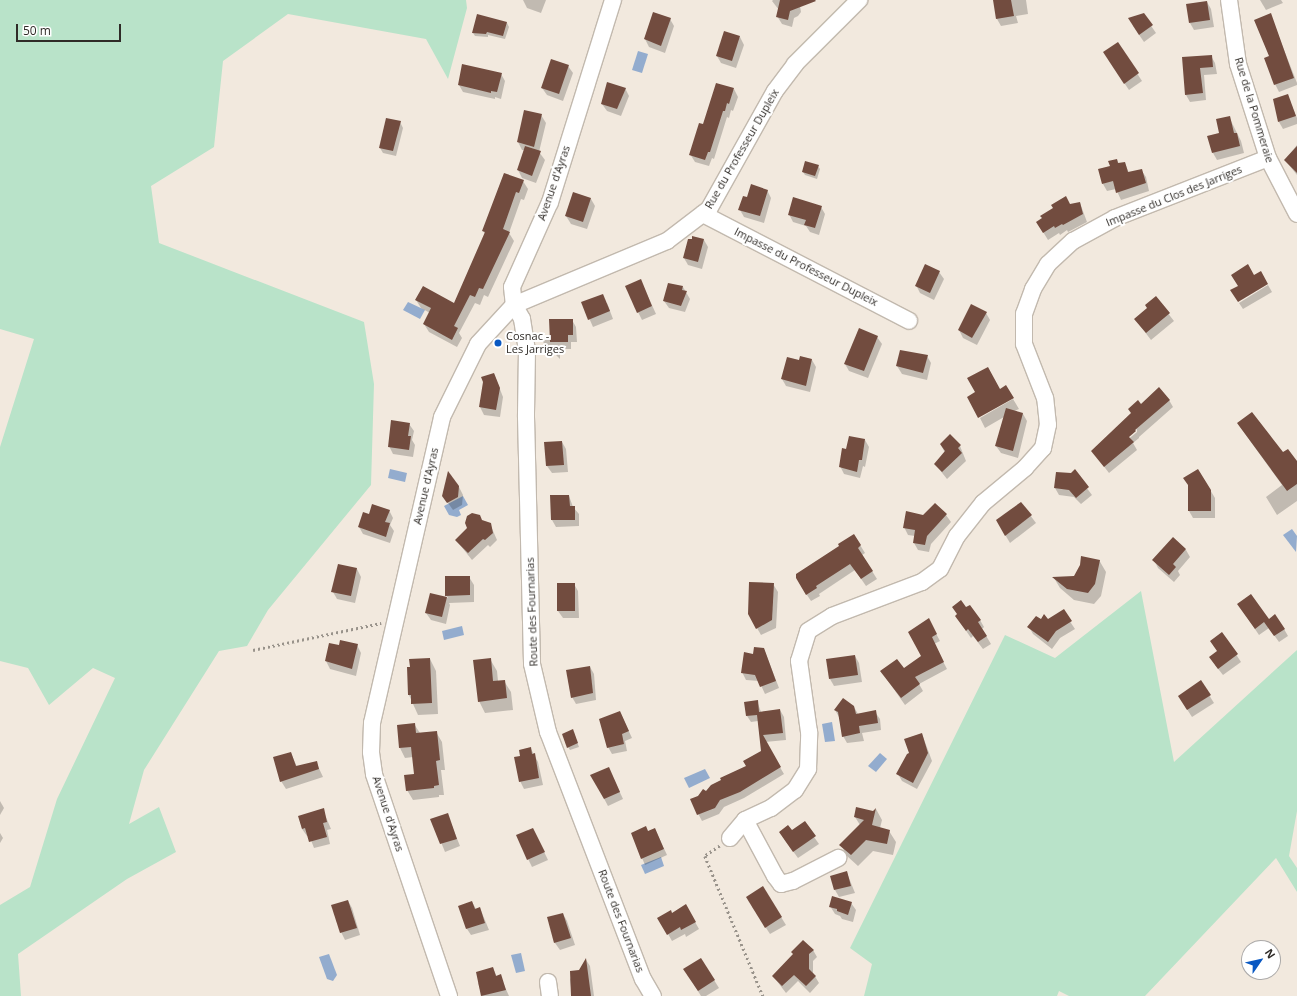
<!DOCTYPE html>
<html>
<head>
<meta charset="utf-8">
<style>
	body { margin:0 }
	#map { position:relative; width:1297px; height:996px; overflow:hidden; background:#f2e9de; font-family:"Open Sans",sans-serif }
	div>[style] { position:absolute }
	.green>* { inset:0; background:#b9e3c9 }
	.water>* { inset:0; background:#93acce }
	.shadow>* { inset:0; background:#0003 }
	.building>* { inset:0; background:#724c3f }
	.path>* { height:2.5px; margin-top:-1.25px; transform-origin:0; background:repeating-linear-gradient(90deg,#99938b 0 2px,transparent 0 5px) }
	.roads { filter:drop-shadow(1px 0 #c2b9ae) drop-shadow(-1px 0 #c2b9ae) drop-shadow(0 1px #c2b9ae) drop-shadow(0 -1px #c2b9ae) }
	.minor>* { height:16px; margin:-8px; padding:0 8px; transform-origin:8px; border-radius:8px; background:#fff }
	.dots>* { width:11px; height:11px; translate:-50% -50%; box-sizing:border-box; border:2px solid #fff; border-radius:50% }
	span { translate:-50% -50%; white-space:nowrap; text-align:center; line-height:1.15; -webkit-text-stroke:4px #fff; paint-order:stroke }
	.street-label { font-size:11px; color:#2f2b27 }
	.poi-label { font-size:11px; color:#2f2b27 }
	.left { translate:0 -50%; text-align:left }
	.north { position:absolute; left:1241px; top:940px; width:40px; height:40px; box-sizing:border-box; background:#fff; border:1px solid #acaaa9; border-radius:50%; rotate:56deg; font-size:11px; font-weight:700; line-height:16px; text-align:center; color:#2f2b27 }
	.north::after { content:''; display:block; margin:auto; width:14px; height:18px; background:#0958c2; clip-path:polygon(50% 0,100% 100%,50% 72%,0 100%) }
	.scale { position:absolute; left:16px; top:24px; width:105px; height:18px; box-sizing:border-box; border:2px solid #2f2b27; border-top:0; padding-left:5px; font-size:12px; line-height:14px; white-space:nowrap; color:#2f2b27; -webkit-text-stroke:3px #fff; paint-order:stroke }
</style>
</head>
<body>
<div id="map">
	<div class="green">
		<i style="clip-path:polygon(0 0,466px 0,467px 8px,448px 79px,426px 39px,288px 14px,223px 61px,214px 147px,151px 186px,159px 243px,364px 322px,374px 384px,371px 485px,268px 610px,247px 646px,219px 651px,144px 770px,129px 824px,159px 807px,176px 852px,127px 879px,18px 954px,21px 996px,0 996px,0 905px,30px 887px,57px 799px,115px 678px,93px 668px,49px 705px,28px 668px,0 661px,0 447px,34px 339px,0 329px)"></i>
		<i style="clip-path:polygon(1141px 591px,1174px 762px,1297px 650px,1297px 811px,1289px 856px,1297px 868px,1297px 892px,1276px 858px,1145px 996px,1069px 996px,1059px 991px,1057px 996px,864px 996px,872px 964px,850px 948px,1005px 635px,1055px 658px)"></i>
	</div>
	<div class="water">
		<i style="clip-path:polygon(638px 51px,648px 54px,642px 73px,632px 70px)"></i>
		<i style="clip-path:polygon(408px 302px,425px 310px,420px 319px,403px 310px)"></i>
		<i style="clip-path:polygon(390px 469px,407px 473px,405px 482px,388px 478px)"></i>
		<i style="clip-path:polygon(463px 496px,468px 505px,459px 510px,461px 515px,457px 517px,449px 515px,444px 506px)"></i>
		<i style="clip-path:polygon(1292px 529px,1297px 536px,1296px 552px,1283px 535px)"></i>
		<i style="clip-path:polygon(462px 626px,464px 635px,444px 640px,442px 631px)"></i>
		<i style="clip-path:polygon(832px 722px,835px 741px,825px 742px,822px 724px)"></i>
		<i style="clip-path:polygon(880px 753px,887px 759px,876px 772px,868px 766px)"></i>
		<i style="clip-path:polygon(705px 769px,710px 778px,689px 788px,684px 778px)"></i>
		<i style="clip-path:polygon(661px 857px,664px 866px,645px 874px,641px 865px)"></i>
		<i style="clip-path:polygon(521px 953px,525px 971px,516px 973px,511px 955px)"></i>
		<i style="clip-path:polygon(329px 954px,337px 975px,333px 981px,327px 979px,319px 957px)"></i>
	</div>
	<div class="shadow">
		<i style="clip-path:polygon(523px 0,546px 0,541px 13px,527px 8px)"></i>
		<i style="clip-path:polygon(773px 0,808px 0,800px 6px,801px 12px,798px 16px,794px 18px,792px 27px,782px 24px,777px 16px,779px 10px,772px 1px)"></i>
		<i style="clip-path:polygon(994px 0,1026px 0,1028px 14px,1016px 16px,1018px 23px,1001px 26px,997px 19px)"></i>
		<i style="clip-path:polygon(1260px 0,1281px 0,1283px 3px,1266px 10px)"></i>
		<i style="clip-path:polygon(1207px 2px,1211px 9px,1214px 27px,1194px 30px,1190px 23px)"></i>
		<i style="clip-path:polygon(654px 13px,670px 19px,674px 26px,665px 53px,649px 47px,645px 39px)"></i>
		<i style="clip-path:polygon(1143px 14px,1156px 33px,1144px 42px,1133px 26px)"></i>
		<i style="clip-path:polygon(1270px 14px,1297px 83px,1297px 85px,1279px 92px,1275px 84px,1270px 56px)"></i>
		<i style="clip-path:polygon(478px 16px,507px 23px,509px 27px,505px 39px,488px 35px,488px 37px,475px 36px,473px 33px)"></i>
		<i style="clip-path:polygon(740px 37px,744px 45px,736px 68px,721px 63px,717px 56px)"></i>
		<i style="clip-path:polygon(1118px 44px,1142px 81px,1129px 90px,1108px 59px)"></i>
		<i style="clip-path:polygon(1211px 56px,1215px 63px,1217px 74px,1204px 75px,1206px 100px,1190px 102px,1186px 95px,1183px 58px)"></i>
		<i style="clip-path:polygon(568px 66px,573px 73px,563px 101px,547px 95px,542px 88px)"></i>
		<i style="clip-path:polygon(501px 74px,505px 81px,501px 99px,495px 97px,495px 99px,463px 92px,459px 85px)"></i>
		<i style="clip-path:polygon(625px 88px,629px 96px,621px 116px,607px 111px,602px 104px)"></i>
		<i style="clip-path:polygon(734px 89px,738px 97px,733px 111px,731px 110px,729px 118px,727px 117px,714px 159px,712px 158px,709px 166px,695px 162px,690px 154px,703px 125px)"></i>
		<i style="clip-path:polygon(1287px 95px,1297px 118px,1297px 124px,1283px 129px,1279px 122px)"></i>
		<i style="clip-path:polygon(541px 115px,546px 123px,539px 152px,545px 160px,536px 183px,522px 178px,518px 170px,525px 150px,522px 150px,518px 142px)"></i>
		<i style="clip-path:polygon(1229px 117px,1241px 141px,1244px 153px,1217px 160px,1213px 153px)"></i>
		<i style="clip-path:polygon(400px 122px,403px 128px,396px 156px,383px 153px,380px 148px)"></i>
		<i style="clip-path:polygon(1297px 145px,1297px 175px,1285px 160px)"></i>
		<i style="clip-path:polygon(1117px 160px,1119px 164px,1125px 163px,1129px 173px,1141px 170px,1146px 177px,1149px 191px,1121px 200px,1116px 189px,1107px 191px,1103px 184px)"></i>
		<i style="clip-path:polygon(818px 166px,820px 169px,817px 179px,805px 175px,803px 172px)"></i>
		<i style="clip-path:polygon(504px 174px,523px 181px,528px 189px,524px 200px,521px 199px,509px 233px,514px 241px,488px 297px,484px 295px,480px 305px,475px 303px,459px 333px,462px 338px,457px 347px,429px 332px,424px 324px,430px 313px,421px 308px,416px 300px,455px 304px,485px 234px,483px 231px)"></i>
		<i style="clip-path:polygon(767px 190px,771px 198px,764px 223px,744px 217px,740px 210px,747px 199px)"></i>
		<i style="clip-path:polygon(591px 199px,595px 206px,587px 229px,571px 224px,566px 216px)"></i>
		<i style="clip-path:polygon(1080px 203px,1087px 222px,1068px 232px,1067px 230px,1060px 235px,1059px 233px,1048px 240px,1037px 222px,1070px 205px)"></i>
		<i style="clip-path:polygon(821px 207px,825px 214px,819px 235px,810px 232px,806px 226px,793px 222px,789px 214px)"></i>
		<i style="clip-path:polygon(689px 240px,704px 240px,708px 247px,702px 269px,688px 265px,684px 258px)"></i>
		<i style="clip-path:polygon(939px 272px,944px 279px,934px 300px,920px 293px,916px 285px)"></i>
		<i style="clip-path:polygon(641px 281px,656px 314px,642px 320px,638px 312px)"></i>
		<i style="clip-path:polygon(1268px 285px,1272px 292px,1243px 309px,1239px 303px)"></i>
		<i style="clip-path:polygon(683px 287px,690px 299px,685px 312px,669px 308px,664px 301px)"></i>
		<i style="clip-path:polygon(1156px 298px,1174px 321px,1151px 340px,1135px 319px,1148px 308px)"></i>
		<i style="clip-path:polygon(582px 302px,607px 303px,613px 319px,593px 327px)"></i>
		<i style="clip-path:polygon(986px 313px,990px 320px,977px 345px,963px 338px,959px 330px)"></i>
		<i style="clip-path:polygon(572px 320px,576px 327px,577px 342px,571px 342px,571px 349px,560px 349px,560px 359px,543px 342px,540px 336px,551px 336px)"></i>
		<i style="clip-path:polygon(877px 337px,882px 344px,868px 378px,849px 371px,845px 364px)"></i>
		<i style="clip-path:polygon(927px 356px,931px 363px,927px 380px,902px 374px,897px 366px)"></i>
		<i style="clip-path:polygon(812px 360px,816px 367px,810px 392px,786px 386px,782px 379px,800px 362px)"></i>
		<i style="clip-path:polygon(494px 374px,503px 397px,500px 417px,484px 415px,480px 407px,484px 382px)"></i>
		<i style="clip-path:polygon(1013px 399px,1019px 409px,1014px 411px,1023px 414px,1027px 421px,1018px 458px,1001px 453px,996px 446px,1004px 417px,985px 428px,980px 418px)"></i>
		<i style="clip-path:polygon(evenodd,1169px 400px,1173px 407px,1139px 437px,1139px 438px,1133px 443px,1137px 450px,1109px 473px,1092px 451px,1141px 405px,1169px 400px,1137px 429px,1137px 432px,1126px 441px,1125px 439px,1137px 429px)"></i>
		<i style="clip-path:polygon(409px 424px,414px 431px,412px 440px,415px 445px,413px 457px,393px 454px,389px 446px)"></i>
		<i style="clip-path:polygon(1238px 424px,1297px 462px,1297px 501px,1277px 515px,1266px 497px,1282px 485px)"></i>
		<i style="clip-path:polygon(865px 440px,869px 447px,865px 467px,863px 466px,860px 478px,844px 474px,840px 466px,847px 450px)"></i>
		<i style="clip-path:polygon(562px 442px,566px 449px,568px 472px,552px 473px,547px 466px,545px 443px)"></i>
		<i style="clip-path:polygon(941px 445px,960px 446px,966px 461px,947px 479px,935px 464px,945px 453px)"></i>
		<i style="clip-path:polygon(1198px 470px,1215px 498px,1215px 518px,1193px 518px,1189px 511px,1189px 485px)"></i>
		<i style="clip-path:polygon(1074px 471px,1092px 495px,1081px 504px,1074px 497px,1059px 495px,1055px 488px)"></i>
		<i style="clip-path:polygon(459px 487px,463px 495px,462px 505px,453px 510px,443px 496px)"></i>
		<i style="clip-path:polygon(551px 496px,569px 496px,573px 507px,579px 514px,579px 526px,556px 527px,552px 520px)"></i>
		<i style="clip-path:polygon(1021px 503px,1036px 523px,1010px 543px,997px 521px)"></i>
		<i style="clip-path:polygon(935px 505px,946px 515px,951px 522px,931px 544px,929px 552px,918px 550px,914px 543px,915px 536px,908px 535px,904px 527px,924px 516px)"></i>
		<i style="clip-path:polygon(389px 510px,393px 518px,390px 525px,394px 531px,390px 543px,363px 534px,359px 527px)"></i>
		<i style="clip-path:polygon(482px 521px,490px 524px,497px 540px,490px 547px,488px 545px,472px 560px,456px 540px)"></i>
		<i style="clip-path:polygon(854px 535px,865px 553px,862px 555px,877px 579px,866px 586px,855px 570px,819px 594px,820px 596px,811px 601px,801px 586px)"></i>
		<i style="clip-path:polygon(1173px 538px,1186px 550px,1190px 557px,1178px 571px,1180px 575px,1174px 582px,1158px 568px,1154px 560px)"></i>
		<i style="clip-path:polygon(1099px 560px,1106px 572px,1101px 596px,1094px 604px,1074px 600px,1060px 588px,1054px 578px,1075px 577px,1081px 566px)"></i>
		<i style="clip-path:polygon(339px 565px,357px 569px,361px 577px,355px 603px,337px 599px,333px 592px)"></i>
		<i style="clip-path:polygon(469px 577px,474px 585px,474px 602px,449px 603px,450px 605px,446px 624px,431px 620px,426px 613px,431px 594px,448px 598px,446px 595px)"></i>
		<i style="clip-path:polygon(574px 584px,578px 591px,579px 618px,563px 618px,558px 611px)"></i>
		<i style="clip-path:polygon(773px 584px,778px 592px,776px 628px,761px 635px,757px 628px)"></i>
		<i style="clip-path:polygon(1238px 604px,1284px 629px,1288px 636px,1279px 642px,1269px 628px,1259px 635px)"></i>
		<i style="clip-path:polygon(966px 609px,980px 620px,984px 627px,982px 629px,991px 644px,983px 649px,973px 636px,971px 638px,956px 616px)"></i>
		<i style="clip-path:polygon(1063px 611px,1075px 629px,1060px 638px,1052px 649px,1033px 634px,1029px 627px,1041px 621px,1048px 621px)"></i>
		<i style="clip-path:polygon(932px 626px,940px 641px,934px 644px,947px 669px,919px 684px,923px 691px,905px 705px,886px 678px,903px 670px,923px 657px)"></i>
		<i style="clip-path:polygon(1222px 633px,1241px 662px,1223px 675px,1215px 665px)"></i>
		<i style="clip-path:polygon(330px 644px,339px 647px,357px 645px,361px 653px,356px 676px,330px 669px,326px 661px)"></i>
		<i style="clip-path:polygon(764px 649px,779px 688px,765px 694px,759px 681px,746px 680px,742px 672px,754px 655px)"></i>
		<i style="clip-path:polygon(855px 656px,859px 663px,862px 682px,834px 686px,830px 679px)"></i>
		<i style="clip-path:polygon(430px 659px,436px 671px,438px 714px,418px 715px,409px 695px)"></i>
		<i style="clip-path:polygon(490px 659px,497px 671px,498px 681px,504px 681px,511px 692px,513px 710px,485px 713px,479px 701px)"></i>
		<i style="clip-path:polygon(590px 667px,594px 674px,596px 700px,576px 704px,572px 697px)"></i>
		<i style="clip-path:polygon(1201px 682px,1214px 703px,1192px 717px,1183px 703px)"></i>
		<i style="clip-path:polygon(757px 701px,761px 712px,780px 710px,784px 717px,786px 740px,765px 742px,784px 774px,744px 798px,724px 807px,719px 814px,702px 821px,691px 800px,748px 767px,762px 752px,758px 721px,751px 722px,747px 716px)"></i>
		<i style="clip-path:polygon(854px 707px,858px 714px,875px 712px,880px 719px,881px 730px,862px 733px,864px 741px,847px 743px,843px 736px,839px 717px,835px 710px)"></i>
		<i style="clip-path:polygon(620px 712px,632px 738px,625px 741px,627px 751px,612px 754px,608px 747px)"></i>
		<i style="clip-path:polygon(414px 724px,420px 733px,436px 732px,442px 742px,445px 770px,441px 770px,444px 795px,439px 795px,439px 797px,413px 800px,407px 790px,415px 775px,413px 757px,405px 758px,400px 748px,398px 725px)"></i>
		<i style="clip-path:polygon(574px 734px,579px 747px,570px 750px,568px 747px)"></i>
		<i style="clip-path:polygon(922px 734px,932px 761px,917px 789px,902px 781px,898px 774px)"></i>
		<i style="clip-path:polygon(531px 749px,538px 762px,543px 785px,524px 789px,520px 781px,521px 757px)"></i>
		<i style="clip-path:polygon(291px 753px,297px 767px,316px 762px,323px 777px,286px 789px,281px 781px)"></i>
		<i style="clip-path:polygon(612px 775px,623px 799px,608px 806px,592px 776px)"></i>
		<i style="clip-path:polygon(0 801px,4px 808px,0 815px)"></i>
		<i style="clip-path:polygon(876px 809px,882px 820px,880px 828px,889px 831px,896px 842px,893px 855px,873px 851px,858px 866px,847px 856px,841px 845px,860px 825px,855px 817px,873px 812px)"></i>
		<i style="clip-path:polygon(323px 810px,331px 829px,327px 830px,330px 844px,314px 848px,309px 835px,307px 836px,302px 829px,299px 817px)"></i>
		<i style="clip-path:polygon(447px 814px,460px 846px,445px 852px,432px 820px)"></i>
		<i style="clip-path:polygon(804px 823px,819px 844px,798px 858px,784px 839px)"></i>
		<i style="clip-path:polygon(533px 829px,548px 860px,532px 867px,517px 836px)"></i>
		<i style="clip-path:polygon(655px 829px,667px 855px,645px 865px,642px 858px,649px 832px)"></i>
		<i style="clip-path:polygon(0 833px,3px 838px,0 843px)"></i>
		<i style="clip-path:polygon(847px 873px,855px 893px,839px 897px,835px 890px,832px 877px)"></i>
		<i style="clip-path:polygon(348px 901px,352px 908px,360px 935px,345px 940px,341px 932px)"></i>
		<i style="clip-path:polygon(472px 902px,476px 909px,480px 908px,489px 930px,471px 935px,467px 929px)"></i>
		<i style="clip-path:polygon(851px 903px,856px 910px,853px 922px,842px 919px,840px 916px,835px 914px,830px 906px)"></i>
		<i style="clip-path:polygon(751px 905px,781px 917px,786px 925px,770px 934px)"></i>
		<i style="clip-path:polygon(686px 906px,699px 929px,686px 937px,685px 934px,672px 941px,659px 918px,672px 914px)"></i>
		<i style="clip-path:polygon(563px 914px,567px 921px,575px 945px,560px 950px,555px 943px)"></i>
		<i style="clip-path:polygon(813px 950px,817px 957px,813px 961px,813px 973px,819px 983px,810px 993px,798px 981px,786px 993px,773px 976px)"></i>
		<i style="clip-path:polygon(701px 959px,719px 988px,706px 996px,701px 996px,689px 977px)"></i>
		<i style="clip-path:polygon(586px 960px,590px 966px,594px 996px,572px 996px,570px 979px,579px 971px)"></i>
		<i style="clip-path:polygon(493px 968px,497px 977px,500px 976px,509px 996px,482px 996px,478px 983px)"></i>
	</div>
	<div class="building">
		<i style="clip-path:polygon(780px 0,815px 0,816px 1px,790px 11px,788px 20px,776px 17px)"></i>
		<i style="clip-path:polygon(993px 0,1011px 0,1014px 16px,996px 19px)"></i>
		<i style="clip-path:polygon(1207px 1px,1210px 20px,1189px 23px,1186px 4px)"></i>
		<i style="clip-path:polygon(653px 12px,671px 18px,661px 46px,644px 39px)"></i>
		<i style="clip-path:polygon(1144px 13px,1153px 25px,1139px 35px,1128px 18px)"></i>
		<i style="clip-path:polygon(1271px 13px,1294px 78px,1274px 85px,1264px 58px,1269px 56px,1254px 20px)"></i>
		<i style="clip-path:polygon(477px 14px,507px 22px,503px 36px,487px 32px,486px 34px,472px 33px)"></i>
		<i style="clip-path:polygon(724px 31px,740px 36px,732px 61px,716px 56px)"></i>
		<i style="clip-path:polygon(1118px 42px,1139px 73px,1124px 84px,1103px 52px)"></i>
		<i style="clip-path:polygon(1212px 55px,1213px 67px,1200px 68px,1203px 93px,1185px 95px,1182px 57px)"></i>
		<i style="clip-path:polygon(551px 59px,569px 65px,559px 94px,541px 88px)"></i>
		<i style="clip-path:polygon(462px 64px,502px 73px,497px 92px,491px 91px,491px 93px,458px 85px)"></i>
		<i style="clip-path:polygon(607px 82px,626px 88px,617px 109px,601px 104px)"></i>
		<i style="clip-path:polygon(716px 83px,734px 88px,729px 104px,727px 103px,725px 111px,723px 111px,710px 152px,708px 152px,705px 160px,689px 155px,699px 123px,703px 124px)"></i>
		<i style="clip-path:polygon(1288px 94px,1296px 116px,1278px 122px,1273px 99px)"></i>
		<i style="clip-path:polygon(524px 110px,542px 114px,534px 147px,517px 142px)"></i>
		<i style="clip-path:polygon(1230px 116px,1234px 133px,1237px 133px,1240px 146px,1212px 153px,1207px 136px,1219px 133px,1216px 119px)"></i>
		<i style="clip-path:polygon(386px 118px,401px 121px,393px 151px,379px 148px)"></i>
		<i style="clip-path:polygon(525px 146px,541px 151px,532px 176px,517px 170px)"></i>
		<i style="clip-path:polygon(1297px 146px,1297px 173px,1284px 160px)"></i>
		<i style="clip-path:polygon(1117px 159px,1118px 163px,1125px 162px,1128px 172px,1142px 169px,1146px 183px,1116px 193px,1113px 181px,1102px 184px,1098px 169px,1110px 166px,1108px 161px)"></i>
		<i style="clip-path:polygon(805px 161px,819px 165px,815px 176px,802px 172px)"></i>
		<i style="clip-path:polygon(504px 173px,524px 180px,519px 193px,516px 192px,503px 229px,510px 232px,483px 289px,479px 288px,475px 297px,470px 295px,454px 326px,458px 328px,452px 340px,423px 324px,431px 308px,415px 300px,423px 286px,454px 303px,485px 232px,482px 231px)"></i>
		<i style="clip-path:polygon(751px 184px,768px 190px,760px 216px,738px 210px,743px 196px,747px 197px)"></i>
		<i style="clip-path:polygon(573px 192px,591px 198px,583px 222px,565px 216px)"></i>
		<i style="clip-path:polygon(1066px 196px,1070px 204px,1080px 202px,1083px 214px,1063px 225px,1062px 224px,1055px 228px,1054px 226px,1043px 233px,1036px 222px,1042px 218px,1040px 216px,1053px 208px,1051px 205px)"></i>
		<i style="clip-path:polygon(793px 197px,822px 206px,815px 228px,804px 225px,806px 220px,788px 215px)"></i>
		<i style="clip-path:polygon(692px 236px,704px 239px,698px 262px,683px 258px,688px 239px,692px 239px)"></i>
		<i style="clip-path:polygon(925px 264px,940px 271px,930px 293px,915px 286px)"></i>
		<i style="clip-path:polygon(1248px 264px,1254px 275px,1261px 271px,1268px 284px,1238px 302px,1230px 290px,1238px 286px,1231px 275px)"></i>
		<i style="clip-path:polygon(641px 279px,652px 306px,637px 313px,625px 286px)"></i>
		<i style="clip-path:polygon(668px 283px,683px 286px,682px 290px,687px 291px,681px 306px,663px 301px)"></i>
		<i style="clip-path:polygon(603px 294px,610px 311px,588px 320px,581px 302px)"></i>
		<i style="clip-path:polygon(1156px 296px,1170px 313px,1146px 333px,1134px 319px,1147px 308px,1145px 305px)"></i>
		<i style="clip-path:polygon(971px 304px,987px 312px,972px 338px,958px 330px)"></i>
		<i style="clip-path:polygon(549px 319px,573px 319px,573px 335px,568px 335px,568px 342px,550px 342px)"></i>
		<i style="clip-path:polygon(859px 328px,878px 336px,864px 371px,844px 364px)"></i>
		<i style="clip-path:polygon(900px 350px,928px 355px,923px 373px,896px 366px)"></i>
		<i style="clip-path:polygon(800px 356px,812px 359px,806px 386px,781px 379px,787px 357px,799px 360px)"></i>
		<i style="clip-path:polygon(988px 367px,1000px 389px,1006px 385px,1014px 398px,978px 418px,967px 397px,975px 392px,967px 378px)"></i>
		<i style="clip-path:polygon(494px 373px,500px 388px,496px 410px,479px 407px,483px 382px,481px 377px)"></i>
		<i style="clip-path:polygon(1159px 387px,1170px 400px,1135px 430px,1136px 431px,1129px 437px,1134px 442px,1104px 467px,1091px 451px,1131px 413px,1128px 409px,1138px 400px,1141px 404px)"></i>
		<i style="clip-path:polygon(1006px 408px,1023px 413px,1013px 451px,995px 446px)"></i>
		<i style="clip-path:polygon(1252px 412px,1283px 452px,1288px 449px,1297px 461px,1297px 484px,1287px 491px,1237px 423px)"></i>
		<i style="clip-path:polygon(391px 420px,410px 423px,408px 436px,411px 436px,409px 450px,388px 447px)"></i>
		<i style="clip-path:polygon(950px 434px,961px 445px,958px 448px,962px 453px,942px 472px,934px 464px,945px 451px,940px 444px)"></i>
		<i style="clip-path:polygon(849px 436px,865px 439px,862px 460px,859px 460px,857px 472px,839px 467px,842px 448px,846px 449px)"></i>
		<i style="clip-path:polygon(562px 441px,564px 465px,546px 466px,544px 442px)"></i>
		<i style="clip-path:polygon(1075px 469px,1089px 487px,1076px 498px,1069px 490px,1054px 488px,1056px 472px,1071px 473px)"></i>
		<i style="clip-path:polygon(1198px 469px,1211px 490px,1211px 511px,1188px 511px,1188px 485px,1183px 478px)"></i>
		<i style="clip-path:polygon(448px 471px,459px 486px,458px 497px,447px 503px,442px 496px)"></i>
		<i style="clip-path:polygon(550px 495px,569px 495px,570px 506px,575px 506px,575px 520px,551px 520px)"></i>
		<i style="clip-path:polygon(1021px 502px,1032px 515px,1005px 536px,996px 520px)"></i>
		<i style="clip-path:polygon(935px 503px,947px 514px,927px 536px,925px 545px,913px 543px,915px 530px,903px 528px,906px 511px,923px 515px)"></i>
		<i style="clip-path:polygon(372px 504px,390px 510px,385px 522px,390px 523px,386px 537px,358px 527px,363px 512px,369px 514px)"></i>
		<i style="clip-path:polygon(472px 513px,480px 515px,482px 520px,491px 523px,493px 533px,485px 540px,483px 539px,468px 553px,455px 540px,467px 528px,465px 523px,467px 516px)"></i>
		<i style="clip-path:polygon(854px 534px,861px 545px,858px 548px,873px 571px,861px 579px,850px 564px,816px 586px,817px 588px,806px 595px,796px 578px,796px 574px,839px 546px,838px 544px)"></i>
		<i style="clip-path:polygon(1173px 537px,1186px 549px,1173px 564px,1176px 567px,1169px 575px,1152px 560px)"></i>
		<i style="clip-path:polygon(1081px 556px,1100px 560px,1095px 584px,1088px 593px,1067px 589px,1052px 577px,1074px 576px,1080px 565px)"></i>
		<i style="clip-path:polygon(338px 564px,357px 568px,351px 596px,331px 592px)"></i>
		<i style="clip-path:polygon(445px 576px,470px 576px,470px 595px,445px 596px)"></i>
		<i style="clip-path:polygon(749px 582px,774px 583px,772px 620px,756px 629px,748px 614px)"></i>
		<i style="clip-path:polygon(557px 583px,575px 583px,575px 611px,557px 611px)"></i>
		<i style="clip-path:polygon(430px 593px,447px 597px,442px 617px,425px 613px)"></i>
		<i style="clip-path:polygon(1251px 594px,1269px 619px,1275px 614px,1285px 629px,1274px 636px,1264px 622px,1255px 629px,1237px 604px)"></i>
		<i style="clip-path:polygon(961px 600px,966px 607px,970px 605px,981px 620px,978px 622px,987px 636px,978px 642px,968px 629px,966px 631px,955px 616px,957px 614px,952px 607px)"></i>
		<i style="clip-path:polygon(1064px 609px,1072px 621px,1056px 631px,1048px 642px,1027px 627px,1036px 616px,1041px 619px,1044px 614px,1048px 619px)"></i>
		<i style="clip-path:polygon(929px 618px,937px 634px,932px 637px,944px 662px,915px 677px,920px 684px,901px 698px,880px 671px,897px 659px,904px 668px,921px 656px,908px 632px)"></i>
		<i style="clip-path:polygon(1222px 632px,1238px 654px,1218px 669px,1209px 657px,1217px 651px,1210px 641px)"></i>
		<i style="clip-path:polygon(340px 640px,358px 644px,352px 669px,325px 661px,329px 643px,339px 645px)"></i>
		<i style="clip-path:polygon(754px 647px,764px 648px,776px 681px,760px 687px,755px 675px,741px 673px,744px 652px,753px 654px)"></i>
		<i style="clip-path:polygon(855px 655px,858px 675px,829px 679px,826px 659px)"></i>
		<i style="clip-path:polygon(430px 658px,432px 703px,411px 704px,411px 695px,408px 695px,407px 667px,410px 667px,409px 659px)"></i>
		<i style="clip-path:polygon(491px 658px,493px 681px,505px 680px,507px 698px,478px 702px,473px 660px)"></i>
		<i style="clip-path:polygon(590px 666px,593px 693px,571px 698px,566px 670px)"></i>
		<i style="clip-path:polygon(1201px 680px,1211px 695px,1187px 710px,1178px 696px)"></i>
		<i style="clip-path:polygon(843px 698px,854px 706px,856px 714px,876px 710px,878px 723px,859px 726px,860px 733px,842px 737px,838px 712px,834px 710px)"></i>
		<i style="clip-path:polygon(758px 700px,759px 712px,780px 709px,783px 733px,763px 735px,781px 767px,740px 792px,720px 800px,715px 808px,697px 815px,690px 799px,698px 796px,703px 789px,706px 791px,711px 785px,721px 780px,720px 778px,746px 766px,743px 761px,761px 751px,757px 715px,746px 716px,744px 702px)"></i>
		<i style="clip-path:polygon(620px 711px,629px 731px,622px 734px,624px 744px,607px 748px,599px 719px)"></i>
		<i style="clip-path:polygon(415px 723px,416px 733px,437px 731px,440px 760px,436px 761px,439px 785px,434px 786px,434px 788px,406px 791px,404px 775px,414px 774px,411px 747px,399px 748px,397px 725px)"></i>
		<i style="clip-path:polygon(573px 729px,578px 743px,567px 748px,562px 734px)"></i>
		<i style="clip-path:polygon(922px 733px,928px 753px,913px 783px,896px 774px,907px 754px,909px 753px,904px 739px)"></i>
		<i style="clip-path:polygon(531px 747px,532px 754px,535px 753px,539px 778px,519px 782px,514px 757px,520px 756px,519px 750px)"></i>
		<i style="clip-path:polygon(291px 752px,296px 766px,317px 761px,319px 769px,280px 782px,273px 757px)"></i>
		<i style="clip-path:polygon(609px 767px,620px 792px,604px 799px,590px 775px)"></i>
		<i style="clip-path:polygon(856px 807px,873px 811px,876px 808px,872px 825px,890px 830px,887px 844px,866px 840px,851px 855px,839px 845px,864px 820px,854px 817px)"></i>
		<i style="clip-path:polygon(324px 808px,327px 822px,323px 823px,327px 837px,309px 842px,305px 828px,302px 829px,298px 816px)"></i>
		<i style="clip-path:polygon(448px 813px,457px 839px,440px 844px,430px 819px)"></i>
		<i style="clip-path:polygon(805px 821px,816px 836px,793px 852px,779px 832px,788px 825px,792px 830px)"></i>
		<i style="clip-path:polygon(646px 826px,648px 831px,655px 828px,664px 849px,641px 859px,631px 833px)"></i>
		<i style="clip-path:polygon(533px 828px,545px 852px,527px 860px,516px 835px)"></i>
		<i style="clip-path:polygon(847px 871px,851px 886px,834px 890px,830px 876px)"></i>
		<i style="clip-path:polygon(763px 886px,782px 917px,765px 928px,746px 897px)"></i>
		<i style="clip-path:polygon(832px 896px,852px 902px,848px 915px,837px 911px,837px 909px,829px 907px)"></i>
		<i style="clip-path:polygon(348px 900px,357px 928px,340px 933px,331px 905px)"></i>
		<i style="clip-path:polygon(472px 901px,475px 909px,480px 907px,485px 923px,466px 929px,458px 906px)"></i>
		<i style="clip-path:polygon(686px 904px,696px 922px,681px 930px,680px 927px,667px 935px,657px 918px,671px 910px,672px 913px)"></i>
		<i style="clip-path:polygon(563px 913px,571px 938px,554px 943px,547px 917px)"></i>
		<i style="clip-path:polygon(803px 940px,814px 950px,809px 954px,809px 969px,816px 976px,806px 986px,794px 975px,782px 986px,772px 976px,793px 954px,791px 952px)"></i>
		<i style="clip-path:polygon(586px 958px,591px 996px,571px 996px,570px 971px,579px 970px)"></i>
		<i style="clip-path:polygon(701px 958px,715px 980px,698px 991px,683px 969px)"></i>
		<i style="clip-path:polygon(493px 967px,496px 976px,501px 974px,506px 990px,481px 996px,476px 972px)"></i>
	</div>
	<div class="path">
		<i style="left:253px;top:650px;width:131px;rotate:-11.9deg"></i>
		<i style="left:720px;top:846px;width:18px;rotate:146deg"></i>
		<i style="left:705px;top:856px;width:152px;rotate:67.5deg"></i>
	</div>
	<div class="roads">
		<div class="minor">
			<i style="left:613px;top:0;width:212px;rotate:107.3deg"></i>
			<i style="left:550px;top:202px;width:93px;rotate:114.1deg"></i>
			<i style="left:512px;top:287px;width:18px;rotate:84deg"></i>
			<i style="left:514px;top:305px;width:16px;rotate:60deg"></i>
			<i style="left:522px;top:319px;width:31px;rotate:81deg"></i>
			<i style="left:527px;top:350px;width:67px;rotate:90.9deg"></i>
			<i style="left:526px;top:417px;width:247px;rotate:88.6deg"></i>
			<i style="left:532px;top:664px;width:70px;rotate:76.8deg"></i>
			<i style="left:548px;top:732px;width:265px;rotate:69deg"></i>
			<i style="left:643px;top:979px;width:20px;rotate:60deg"></i>
			<i style="left:1229px;top:0;width:65px;rotate:82deg"></i>
			<i style="left:1238px;top:64px;width:99px;rotate:72.3deg"></i>
			<i style="left:1268px;top:158px;width:63px;rotate:62.6deg"></i>
			<i style="left:703px;top:214px;width:232px;rotate:27.4deg"></i>
			<i style="left:745px;top:820px;width:64px;rotate:61.8deg"></i>
			<i style="left:775px;top:876px;width:10px;rotate:53deg"></i>
			<i style="left:781px;top:884px;width:12px;rotate:-14deg"></i>
			<i style="left:793px;top:881px;width:51px;rotate:-27.1deg"></i>
			<i style="left:730px;top:838px;width:23px;rotate:-50deg"></i>
			<i style="left:745px;top:820px;width:29px;rotate:-25deg"></i>
			<i style="left:771px;top:808px;width:30px;rotate:-37deg"></i>
			<i style="left:795px;top:790px;width:25px;rotate:-58deg"></i>
			<i style="left:808px;top:769px;width:37px;rotate:-88deg"></i>
			<i style="left:809px;top:732px;width:72px;rotate:-98deg"></i>
			<i style="left:799px;top:661px;width:31px;rotate:-73deg"></i>
			<i style="left:808px;top:631px;width:28px;rotate:-32deg"></i>
			<i style="left:832px;top:616px;width:96px;rotate:-20.7deg"></i>
			<i style="left:922px;top:582px;width:22px;rotate:-36deg"></i>
			<i style="left:940px;top:569px;width:37px;rotate:-63deg"></i>
			<i style="left:957px;top:536px;width:42px;rotate:-51.8deg"></i>
			<i style="left:983px;top:503px;width:55px;rotate:-39.8deg"></i>
			<i style="left:1025px;top:468px;width:27px;rotate:-48deg"></i>
			<i style="left:1043px;top:448px;width:24px;rotate:-78deg"></i>
			<i style="left:1048px;top:425px;width:27px;rotate:-96deg"></i>
			<i style="left:1045px;top:398px;width:58px;rotate:-111.3deg"></i>
			<i style="left:1024px;top:344px;width:30px;rotate:-90deg"></i>
			<i style="left:1024px;top:314px;width:27px;rotate:-70deg"></i>
			<i style="left:1033px;top:289px;width:29px;rotate:-59deg"></i>
			<i style="left:1048px;top:264px;width:34px;rotate:-43deg"></i>
			<i style="left:1073px;top:241px;width:48px;rotate:-28.7deg"></i>
			<i style="left:1115px;top:218px;width:164px;rotate:-21.4deg"></i>
			<i style="left:548px;top:982px;width:14px;rotate:82deg"></i>
			<i style="left:449px;top:996px;width:234px;rotate:-108.7deg"></i>
			<i style="left:374px;top:774px;width:22px;rotate:-98deg"></i>
			<i style="left:371px;top:752px;width:29px;rotate:-88deg"></i>
			<i style="left:372px;top:723px;width:314px;rotate:-77.1deg"></i>
			<i style="left:442px;top:417px;width:81px;rotate:-63.7deg"></i>
			<i style="left:478px;top:344px;width:53px;rotate:-47.3deg"></i>
			<i style="left:514px;top:305px;width:166px;rotate:-22.7deg"></i>
			<i style="left:667px;top:241px;width:53px;rotate:-37.3deg"></i>
			<i style="left:709px;top:209px;width:135px;rotate:-60.8deg"></i>
			<i style="left:775px;top:91px;width:34px;rotate:-53deg"></i>
			<i style="left:795px;top:64px;width:91px;rotate:-45deg"></i>
		</div>
	</div>
	<div class="dots">
		<i style="left:498px;top:343px;background:#0958c2"></i>
	</div>
	<div class="street-label">
		<span style="left:1254px;top:110px;rotate:73deg">Rue de la Pommeraie</span>
		<span style="left:742px;top:149px;rotate:-60deg">Rue du Professeur Dupleix</span>
		<span style="left:554px;top:183px;rotate:-71deg">Avenue d'Ayras</span>
		<span style="left:1174px;top:196px;rotate:-22deg">Impasse du Clos des Jarriges</span>
		<span style="left:806px;top:267px;rotate:27deg">Impasse du Professeur Dupleix</span>
		<span style="left:426px;top:486px;rotate:-77deg">Avenue d'Ayras</span>
		<span style="left:532px;top:612px;rotate:-92deg">Route des Fournarias</span>
		<span style="left:388px;top:814px;rotate:72deg">Avenue d'Ayras</span>
		<span style="left:621px;top:921px;rotate:69deg">Route des Fournarias</span>
	</div>
	<div class="poi-label">
		<span class="left" style="left:506px;top:343px">Cosnac -<br>Les Jarriges</span>
	</div>
	<div class="north">N</div>
	<div class="scale">50 m</div>
</div>
</body>
</html>
